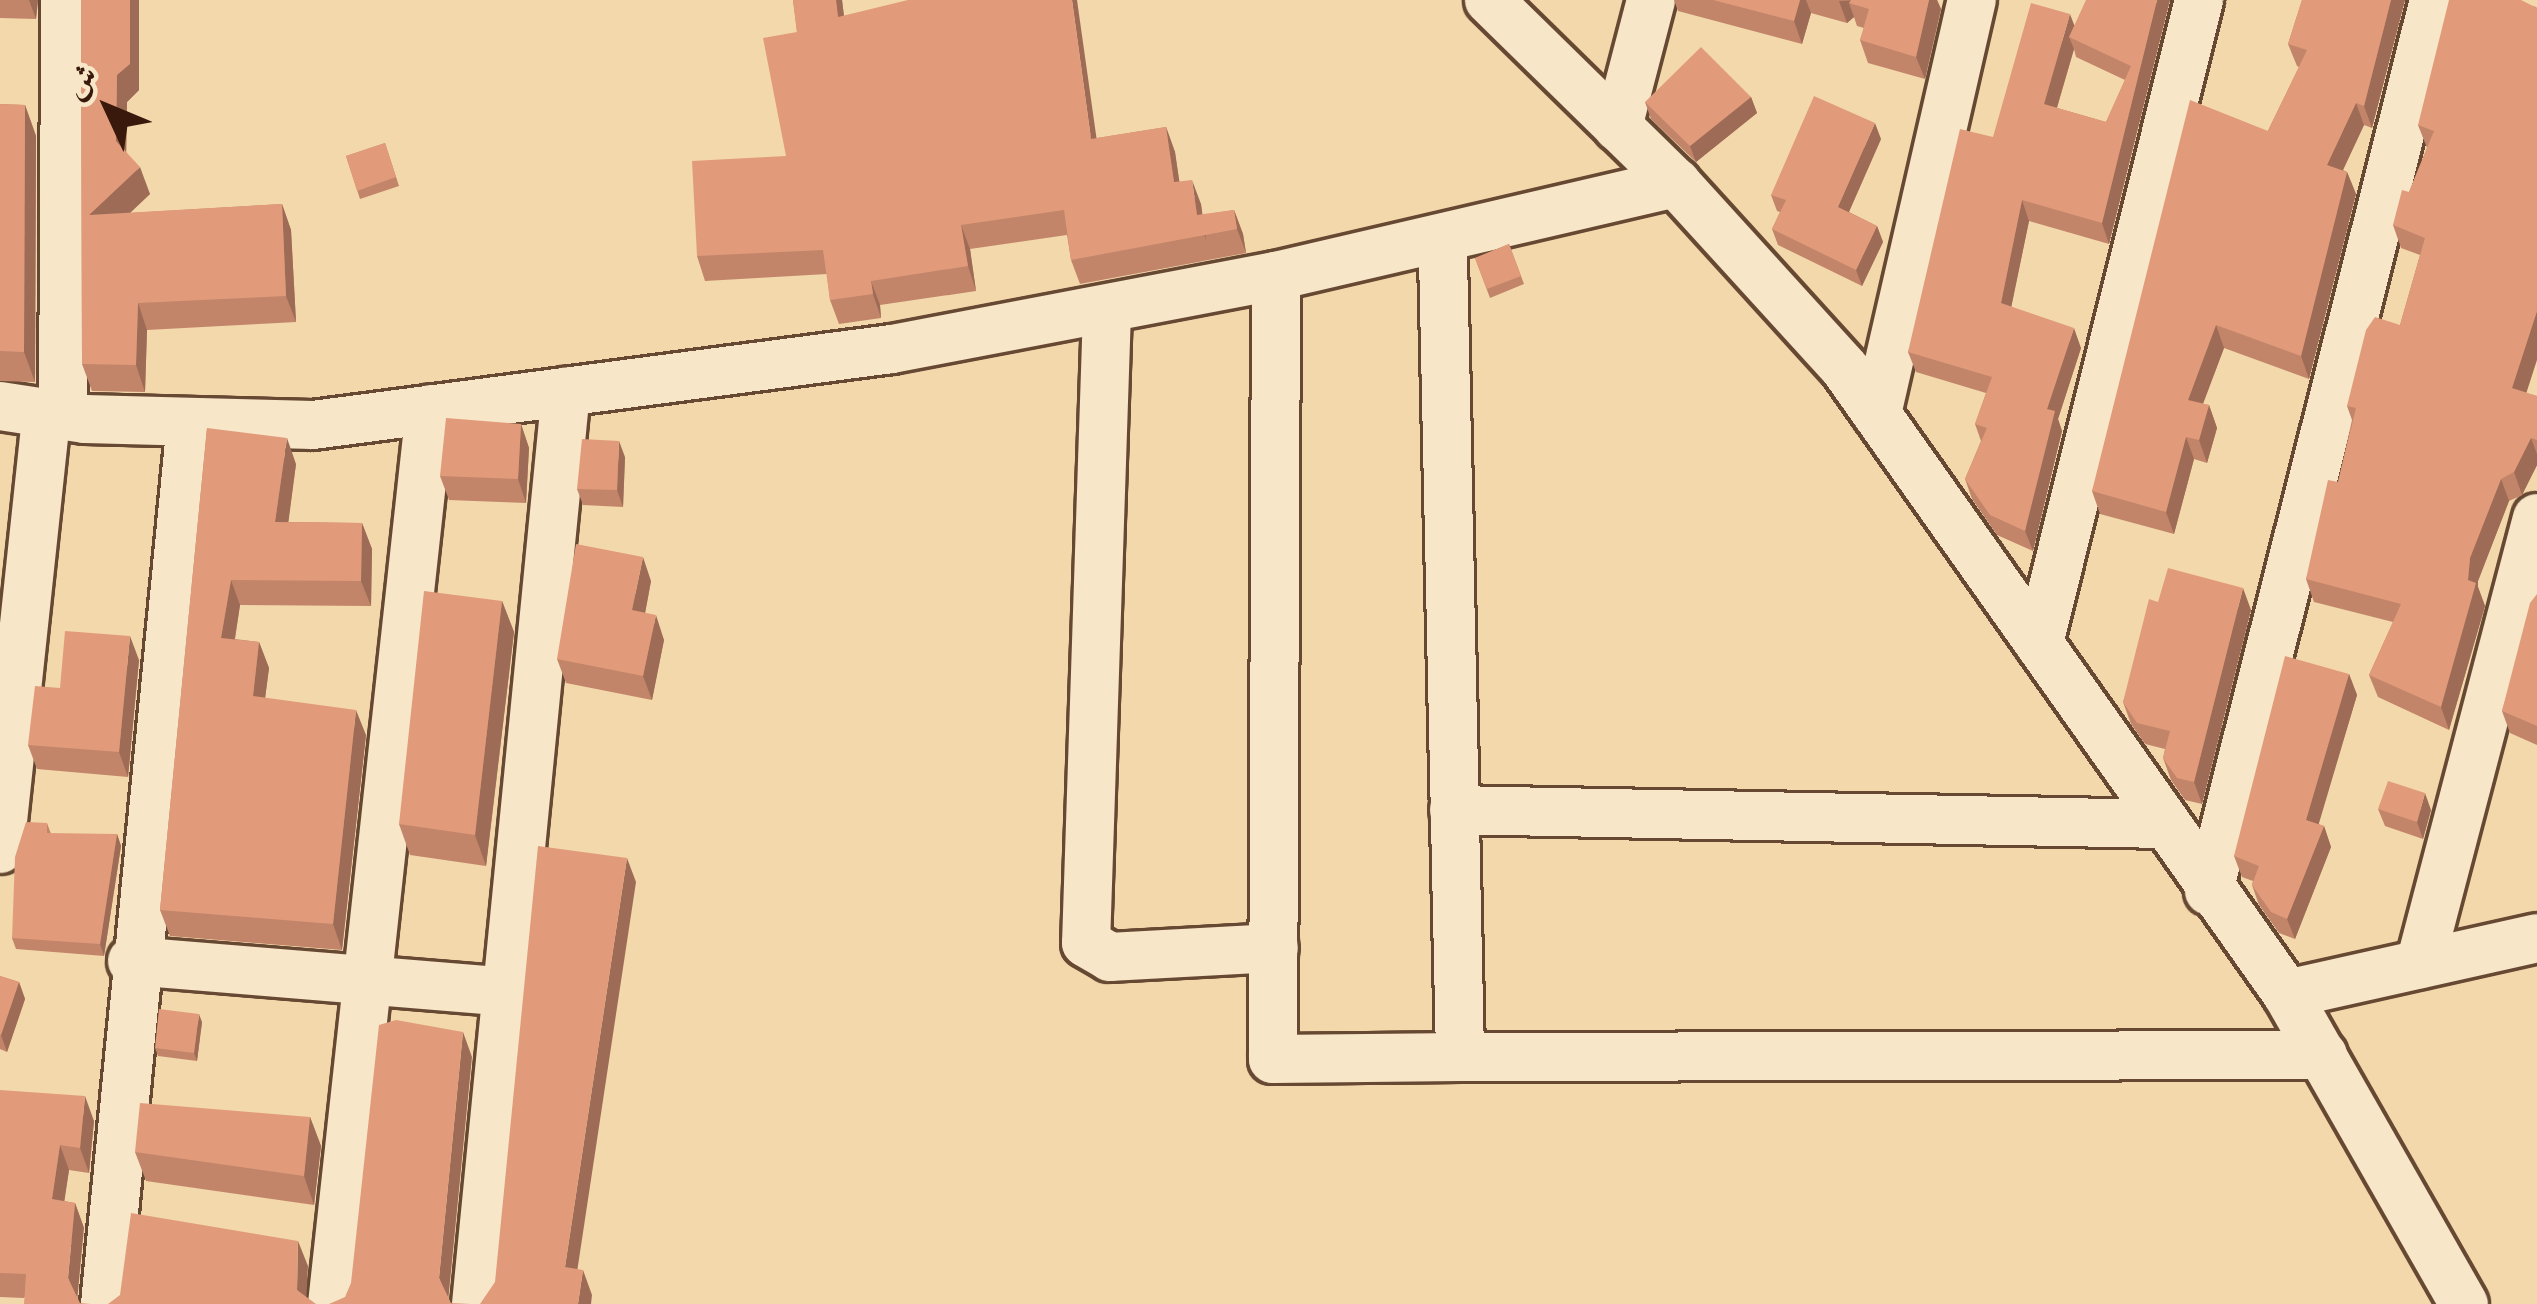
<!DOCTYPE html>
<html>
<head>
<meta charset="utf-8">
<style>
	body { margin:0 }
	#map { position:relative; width:2537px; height:1304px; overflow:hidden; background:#f3d8ab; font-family:"IM FELL English",Amiri,serif }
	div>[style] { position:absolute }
	.roads { filter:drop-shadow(3px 0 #674933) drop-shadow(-3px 0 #674933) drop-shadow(0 3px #674933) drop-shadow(0 -3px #674933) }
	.minor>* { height:48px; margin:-24px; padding:0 24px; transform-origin:24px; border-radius:24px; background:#f7e6c8 }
	.wall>* { inset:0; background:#c2856a }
	.shaded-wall>* { inset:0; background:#9e6c56 }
	.building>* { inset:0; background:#e19b7b }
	span { translate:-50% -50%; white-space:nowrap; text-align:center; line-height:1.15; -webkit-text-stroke:9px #f7e6c8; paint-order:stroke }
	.north { position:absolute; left:48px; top:48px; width:120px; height:120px; -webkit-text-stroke:9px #f7e6c8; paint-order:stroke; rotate:314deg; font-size:33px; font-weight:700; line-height:48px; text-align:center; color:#38190b }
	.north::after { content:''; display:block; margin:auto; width:42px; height:54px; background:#38190b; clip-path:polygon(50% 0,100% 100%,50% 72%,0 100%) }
</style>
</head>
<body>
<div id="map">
	<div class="roads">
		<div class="minor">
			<i style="left:1489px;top:0;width:262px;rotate:44.4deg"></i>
			<i style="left:1676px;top:183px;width:251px;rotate:47.7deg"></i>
			<i style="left:1845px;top:369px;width:765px;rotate:54.73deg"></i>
			<i style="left:2287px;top:994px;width:357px;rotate:60.3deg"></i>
			<i style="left:1618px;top:127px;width:131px;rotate:-75.4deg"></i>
			<i style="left:1443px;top:256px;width:801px;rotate:88.78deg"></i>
			<i style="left:1460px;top:1057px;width:863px;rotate:-0.13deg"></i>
			<i style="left:1276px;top:276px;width:783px;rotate:90.22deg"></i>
			<i style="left:1273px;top:1059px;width:187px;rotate:-0.6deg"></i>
			<i style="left:1107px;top:311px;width:632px;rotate:91.9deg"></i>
			<i style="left:1086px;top:943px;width:28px;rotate:30deg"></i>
			<i style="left:1110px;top:957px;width:164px;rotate:-3.1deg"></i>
			<i style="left:0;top:406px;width:86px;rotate:8.7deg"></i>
			<i style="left:85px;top:419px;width:228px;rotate:1.5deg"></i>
			<i style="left:313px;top:425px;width:584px;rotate:-7.48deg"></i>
			<i style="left:892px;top:349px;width:391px;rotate:-10.8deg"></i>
			<i style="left:1276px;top:276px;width:411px;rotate:-13.1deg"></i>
			<i style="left:1877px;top:414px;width:425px;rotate:-77.1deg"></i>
			<i style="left:63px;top:415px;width:415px;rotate:-89.7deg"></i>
			<i style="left:2039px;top:643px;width:663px;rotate:-76.03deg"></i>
			<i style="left:1454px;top:810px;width:709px;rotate:1.13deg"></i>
			<i style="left:0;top:849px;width:436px;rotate:-83.9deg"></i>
			<i style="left:2209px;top:891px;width:919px;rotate:-75.83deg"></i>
			<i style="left:132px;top:961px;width:376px;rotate:4.7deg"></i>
			<i style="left:2420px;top:964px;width:461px;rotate:-75.3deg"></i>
			<i style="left:2287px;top:994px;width:256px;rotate:-12.6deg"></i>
			<i style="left:105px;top:1304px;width:886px;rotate:-84.43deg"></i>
			<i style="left:332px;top:1304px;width:900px;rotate:-83.75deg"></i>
			<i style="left:476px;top:1304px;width:917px;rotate:-84.37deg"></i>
		</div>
	</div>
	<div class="wall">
		<i style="clip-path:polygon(0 0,38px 0,36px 19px,0 18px)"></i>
		<i style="clip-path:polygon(81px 0,139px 90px,127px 102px,126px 152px,150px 194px,130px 213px,282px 204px,291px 230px,296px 322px,147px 330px,145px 392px,92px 391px,82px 364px)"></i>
		<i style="clip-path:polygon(793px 0,842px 0,844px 16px,1097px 138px,1166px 127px,1175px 152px,1179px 181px,1201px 204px,1202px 215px,1234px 210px,1243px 234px,1246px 253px,1080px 284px,1071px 260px,1067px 235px,970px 249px,976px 291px,880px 305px,881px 318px,839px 324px,830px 300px,827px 274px,705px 281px,697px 256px,786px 156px,797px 32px)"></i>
		<i style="clip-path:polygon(1674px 0,1937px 0,1941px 9px,1925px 79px,1868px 63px,1860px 40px,1864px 28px,1857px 26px,1854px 17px,1847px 23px,1811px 13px,1802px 44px,1678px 11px)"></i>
		<i style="clip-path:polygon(evenodd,2170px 0,2109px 244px,2029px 221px,2011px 307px,2081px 348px,2058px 419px,2062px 431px,2033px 551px,1997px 535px,1972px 499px,1965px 479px,1981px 441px,1975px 424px,1986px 393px,1916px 372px,1908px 352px,1993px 137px,2074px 25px,2170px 0,2074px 49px,2076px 57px,2125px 80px,2106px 122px,2057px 108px,2074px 49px)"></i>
		<i style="clip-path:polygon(2302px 0,2405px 0,2372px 128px,2364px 125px,2343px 170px,2347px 172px,2356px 194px,2309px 379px,2224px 348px,2203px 404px,2209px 405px,2217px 428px,2207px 463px,2194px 459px,2174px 534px,2100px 514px,2092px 491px,2299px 67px,2297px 66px,2288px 44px)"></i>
		<i style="clip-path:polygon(2534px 6px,2537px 8px,2537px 360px,2526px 393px,2537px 396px,2537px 465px,2522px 495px,2509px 501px,2478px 581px,2478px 587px,2485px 606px,2449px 730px,2378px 697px,2369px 675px,2393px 622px,2314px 602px,2306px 579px,2338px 482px,2352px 420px,2347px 406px,2400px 325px,2420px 255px,2401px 248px,2393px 225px,2409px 192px,2427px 148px,2418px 125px)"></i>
		<i style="clip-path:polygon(1751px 97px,1757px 113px,1696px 162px,1651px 119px,1645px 102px)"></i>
		<i style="clip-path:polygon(0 104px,25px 105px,36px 136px,35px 382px,0 381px)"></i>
		<i style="clip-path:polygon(1881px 139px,1849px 212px,1877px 226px,1883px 242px,1862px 286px,1778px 245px,1772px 229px,1780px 212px,1777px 211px,1771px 195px)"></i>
		<i style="clip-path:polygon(385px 143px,399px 186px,360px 199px,346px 156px)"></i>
		<i style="clip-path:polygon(1509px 244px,1524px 284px,1490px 298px,1475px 258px)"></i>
		<i style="clip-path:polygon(521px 424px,529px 448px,526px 503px,449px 500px,440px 476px)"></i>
		<i style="clip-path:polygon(207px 428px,296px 464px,288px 522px,362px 523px,372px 549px,371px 606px,240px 605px,235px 639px,259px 642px,269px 668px,265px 698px,366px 735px,342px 950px,170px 936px,160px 910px)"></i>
		<i style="clip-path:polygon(625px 457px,623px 507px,583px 505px,577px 489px)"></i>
		<i style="clip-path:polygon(651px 581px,645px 613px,664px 640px,652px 700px,566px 683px,557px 659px)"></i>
		<i style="clip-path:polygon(2537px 594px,2537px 745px,2510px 733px,2502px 711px)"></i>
		<i style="clip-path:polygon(502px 601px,514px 632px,486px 866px,410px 855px,399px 824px)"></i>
		<i style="clip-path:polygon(2158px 602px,2251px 610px,2202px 804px,2185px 800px,2171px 780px,2163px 758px,2165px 749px,2145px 744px,2131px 724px,2123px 702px)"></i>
		<i style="clip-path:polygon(139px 660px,128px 777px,37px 769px,28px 745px)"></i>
		<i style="clip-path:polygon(2349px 674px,2357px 695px,2318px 824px,2324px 826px,2331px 847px,2295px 939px,2279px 933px,2259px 905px,2252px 885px,2253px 881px,2242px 877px,2234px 856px)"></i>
		<i style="clip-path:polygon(2378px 809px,2431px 810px,2423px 839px,2385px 826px)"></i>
		<i style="clip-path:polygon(47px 823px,51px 834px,117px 834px,121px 846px,104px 956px,16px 949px,12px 938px)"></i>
		<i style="clip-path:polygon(0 976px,19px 982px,25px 999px,7px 1052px,0 1049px)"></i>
		<i style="clip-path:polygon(202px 1022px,197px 1061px,158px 1056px,155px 1048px)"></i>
		<i style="clip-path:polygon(0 1090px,94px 1121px,89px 1173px,69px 1170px,64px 1201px,75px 1203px,84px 1228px,24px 1298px,0 1297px)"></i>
		<i style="clip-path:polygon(310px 1117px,321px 1146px,314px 1205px,146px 1181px,135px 1152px)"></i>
	</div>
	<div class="shaded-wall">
		<i style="clip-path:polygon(29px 0,38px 0,36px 19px)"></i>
		<i style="clip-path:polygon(130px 0,139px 0,139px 90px,127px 102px,126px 168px,116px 141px,117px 75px)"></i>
		<i style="clip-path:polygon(836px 0,842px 0,847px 42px,838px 17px)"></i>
		<i style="clip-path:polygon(1072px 0,1077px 0,1100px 163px,1091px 139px)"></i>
		<i style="clip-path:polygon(1800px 0,1806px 0,1811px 13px,1802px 44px,1794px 21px)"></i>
		<i style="clip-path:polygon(1866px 0,1849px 3px,1854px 17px,1847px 23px,1839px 1px)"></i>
		<i style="clip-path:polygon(1929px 0,1937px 0,1941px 9px,1925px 79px,1916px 57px)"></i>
		<i style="clip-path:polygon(2157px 0,2170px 0,2109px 244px,2102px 223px)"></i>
		<i style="clip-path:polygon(2391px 0,2405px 0,2372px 128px,2364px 106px)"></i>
		<i style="clip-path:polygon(2070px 14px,2078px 35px,2069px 37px,2074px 49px,2052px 124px,2044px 104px)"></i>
		<i style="clip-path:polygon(1751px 97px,1757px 113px,1696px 162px,1690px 146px)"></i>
		<i style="clip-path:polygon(2356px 103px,2364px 125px,2335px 187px,2327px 165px)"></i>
		<i style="clip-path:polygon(25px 105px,36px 136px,35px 382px,24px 352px)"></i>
		<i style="clip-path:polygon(1875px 123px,1881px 139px,1844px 223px,1838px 207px)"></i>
		<i style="clip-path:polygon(1166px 127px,1175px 152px,1183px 206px,1174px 182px)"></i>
		<i style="clip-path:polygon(140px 167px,150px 194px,99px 242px,89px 215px)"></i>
		<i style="clip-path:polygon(2347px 172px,2356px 194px,2309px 379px,2301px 356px)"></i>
		<i style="clip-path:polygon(1192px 180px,1201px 204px,1206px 240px,1197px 215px)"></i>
		<i style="clip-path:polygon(2022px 200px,2029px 221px,2008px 323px,2001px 303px)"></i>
		<i style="clip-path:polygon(282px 204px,291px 230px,296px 322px,286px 296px)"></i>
		<i style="clip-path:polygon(1234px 210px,1243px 234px,1246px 253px,1237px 229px)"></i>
		<i style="clip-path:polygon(961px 225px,970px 249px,976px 291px,968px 266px)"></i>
		<i style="clip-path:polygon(1877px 226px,1883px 242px,1862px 286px,1856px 270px)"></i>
		<i style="clip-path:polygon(871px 281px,880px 305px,881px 318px,873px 294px)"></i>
		<i style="clip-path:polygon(138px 303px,147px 330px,145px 392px,136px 365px)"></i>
		<i style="clip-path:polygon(2537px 311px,2537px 359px,2521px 410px,2512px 388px)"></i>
		<i style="clip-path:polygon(2216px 325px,2224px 348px,2196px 422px,2188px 400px)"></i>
		<i style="clip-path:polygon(2074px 328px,2081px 348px,2058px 419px,2062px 431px,2033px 551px,2025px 531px,2047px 409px)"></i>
		<i style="clip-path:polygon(2209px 405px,2217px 428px,2207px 463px,2199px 440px)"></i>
		<i style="clip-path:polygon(521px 424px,529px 448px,526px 503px,518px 479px)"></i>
		<i style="clip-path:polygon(2186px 437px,2194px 459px,2174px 534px,2166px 512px)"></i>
		<i style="clip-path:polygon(287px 438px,296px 464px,285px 548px,275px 522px)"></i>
		<i style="clip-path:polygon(2531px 438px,2537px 454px,2537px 465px,2522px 495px,2514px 472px)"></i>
		<i style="clip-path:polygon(619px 441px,625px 457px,623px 507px,617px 490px)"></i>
		<i style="clip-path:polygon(2501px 479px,2509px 501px,2478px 581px,2478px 587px,2485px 606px,2449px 730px,2441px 707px,2468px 580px,2470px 558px)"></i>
		<i style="clip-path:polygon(362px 523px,372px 549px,371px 606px,361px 581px)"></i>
		<i style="clip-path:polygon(643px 557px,651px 581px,641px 635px,632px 610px)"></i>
		<i style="clip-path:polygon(231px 580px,240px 605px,231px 663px,221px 638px)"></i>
		<i style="clip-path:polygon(2243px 588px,2251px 610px,2202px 804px,2194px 782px)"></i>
		<i style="clip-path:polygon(502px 601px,514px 632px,486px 866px,475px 835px)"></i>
		<i style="clip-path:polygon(656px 615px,664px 640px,652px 700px,643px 676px)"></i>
		<i style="clip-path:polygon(130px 636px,139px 660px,128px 777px,119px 752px)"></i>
		<i style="clip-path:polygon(259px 642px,269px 668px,262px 722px,253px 696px)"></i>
		<i style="clip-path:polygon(2349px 674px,2357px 695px,2314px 840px,2306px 820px)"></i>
		<i style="clip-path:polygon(356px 710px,366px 735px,342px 950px,333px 924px)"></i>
		<i style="clip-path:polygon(2425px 793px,2431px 810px,2423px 839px,2417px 822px)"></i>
		<i style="clip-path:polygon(2324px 826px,2331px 847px,2295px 939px,2287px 919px)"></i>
		<i style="clip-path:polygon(117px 834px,121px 846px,104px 956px,100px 944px)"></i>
		<i style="clip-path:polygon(627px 858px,636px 882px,574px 1292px,565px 1267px)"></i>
		<i style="clip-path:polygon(19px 982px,25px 999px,7px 1052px,1px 1035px)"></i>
		<i style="clip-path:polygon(199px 1014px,202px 1022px,197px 1061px,194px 1053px)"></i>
		<i style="clip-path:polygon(463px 1032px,472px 1057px,448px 1302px,439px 1278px)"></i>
		<i style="clip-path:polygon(85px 1096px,94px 1121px,89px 1173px,80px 1148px)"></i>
		<i style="clip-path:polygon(310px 1117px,321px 1146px,314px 1205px,304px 1176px)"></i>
		<i style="clip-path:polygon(60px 1145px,69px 1170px,61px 1224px,52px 1199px)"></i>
		<i style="clip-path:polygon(75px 1203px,84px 1228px,77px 1302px,68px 1278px)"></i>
		<i style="clip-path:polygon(298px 1241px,308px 1266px,306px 1304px,297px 1290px)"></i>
		<i style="clip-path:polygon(583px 1270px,592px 1295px,591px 1304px,578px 1304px)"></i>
	</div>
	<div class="building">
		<i style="clip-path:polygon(81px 0,130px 0,130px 64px,117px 75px,116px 141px,140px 167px,89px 215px,282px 204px,286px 296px,138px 303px,136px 365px,82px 364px)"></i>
		<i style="clip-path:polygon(793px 0,836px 0,838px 17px,908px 0,1072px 0,1091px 139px,1166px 127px,1174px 182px,1192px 180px,1197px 215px,1234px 210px,1237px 229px,1071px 260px,1064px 210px,961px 225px,968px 266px,871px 281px,873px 294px,830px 300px,823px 250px,697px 256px,692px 161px,786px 156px,763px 38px,797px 32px)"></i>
		<i style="clip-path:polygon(1713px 0,1800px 0,1794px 21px)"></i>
		<i style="clip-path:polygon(1851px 0,1929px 0,1916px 57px,1860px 40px,1869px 9px,1849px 3px)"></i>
		<i style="clip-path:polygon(2086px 0,2157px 0,2102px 223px,2022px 200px,2001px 303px,2074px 328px,2047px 409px,2055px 411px,2025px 531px,1990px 515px,1965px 479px,1987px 428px,1975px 424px,1992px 377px,1908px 352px,1960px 129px,1993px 137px,2031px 3px,2070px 14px,2044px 104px,2106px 122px,2131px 66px,2069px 37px)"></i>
		<i style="clip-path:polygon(2302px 0,2391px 0,2364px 106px,2356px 103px,2327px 165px,2347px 172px,2301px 356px,2216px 325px,2188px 400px,2209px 405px,2199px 440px,2186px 437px,2166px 512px,2092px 491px,2190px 100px,2268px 131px,2307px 50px,2288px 44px)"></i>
		<i style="clip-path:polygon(2449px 0,2521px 0,2537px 8px,2537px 311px,2512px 388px,2537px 396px,2537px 440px,2531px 438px,2514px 472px,2501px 479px,2470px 558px,2468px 580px,2476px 583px,2441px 707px,2369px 675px,2401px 604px,2306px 579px,2328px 480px,2338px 482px,2356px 408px,2347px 406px,2366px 330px,2375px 317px,2400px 325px,2425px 238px,2393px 225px,2402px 190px,2409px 192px,2434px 131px,2418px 125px)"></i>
		<i style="clip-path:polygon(1701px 47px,1751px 97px,1690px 146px,1645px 102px)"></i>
		<i style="clip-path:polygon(1814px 96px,1875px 123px,1838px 207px,1877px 226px,1856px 270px,1772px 229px,1786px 200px,1771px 195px)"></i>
		<i style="clip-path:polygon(0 104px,25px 105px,24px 352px,0 351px)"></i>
		<i style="clip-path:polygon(385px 143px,396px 177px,357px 191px,346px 156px)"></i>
		<i style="clip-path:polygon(1509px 244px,1521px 276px,1487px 289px,1475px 258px)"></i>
		<i style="clip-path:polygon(446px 418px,521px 424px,518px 479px,440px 476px)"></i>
		<i style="clip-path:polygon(207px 428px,287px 438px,275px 522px,362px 523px,361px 581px,231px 580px,221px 638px,259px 642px,253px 696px,356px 710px,333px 924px,160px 910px)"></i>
		<i style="clip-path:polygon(582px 439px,619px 441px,617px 490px,577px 489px)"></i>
		<i style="clip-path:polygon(576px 544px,643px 557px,632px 610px,656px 615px,643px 676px,557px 659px)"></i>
		<i style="clip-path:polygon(2168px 568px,2243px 588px,2194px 782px,2177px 778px,2163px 758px,2170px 731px,2137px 723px,2123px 702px,2149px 599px,2158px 602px)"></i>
		<i style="clip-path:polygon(424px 591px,502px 601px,475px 835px,399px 824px)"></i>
		<i style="clip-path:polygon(2537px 594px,2537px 726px,2502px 711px,2530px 603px)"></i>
		<i style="clip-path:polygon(65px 631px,130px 636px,119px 752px,28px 745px,35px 686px,60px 688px)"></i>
		<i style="clip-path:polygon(2285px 656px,2349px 674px,2306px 820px,2324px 826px,2287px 919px,2271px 912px,2252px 885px,2259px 866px,2234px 856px)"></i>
		<i style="clip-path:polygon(2388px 781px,2425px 793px,2417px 822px,2378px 809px)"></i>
		<i style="clip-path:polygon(26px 822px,47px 823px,47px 833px,117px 834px,100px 944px,12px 938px,15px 857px)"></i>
		<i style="clip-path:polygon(538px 846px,627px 858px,565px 1267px,583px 1270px,578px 1304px,480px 1304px,495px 1282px)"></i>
		<i style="clip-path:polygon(0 976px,19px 982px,1px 1035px,0 1035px)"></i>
		<i style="clip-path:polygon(159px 1009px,199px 1014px,194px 1053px,155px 1048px)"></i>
		<i style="clip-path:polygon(396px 1020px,463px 1032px,439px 1278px,451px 1303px,471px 1304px,329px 1304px,345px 1297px,351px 1283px,379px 1025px)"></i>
		<i style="clip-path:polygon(0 1090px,85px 1096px,80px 1148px,60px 1145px,52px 1199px,75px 1203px,68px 1278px,80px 1303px,91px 1304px,24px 1304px,26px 1274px,0 1273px)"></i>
		<i style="clip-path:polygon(140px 1103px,310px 1117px,304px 1176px,135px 1152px)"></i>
		<i style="clip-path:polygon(131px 1213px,298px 1241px,297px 1290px,316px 1304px,108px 1304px,120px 1295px)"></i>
	</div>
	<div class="north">ش</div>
</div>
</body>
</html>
